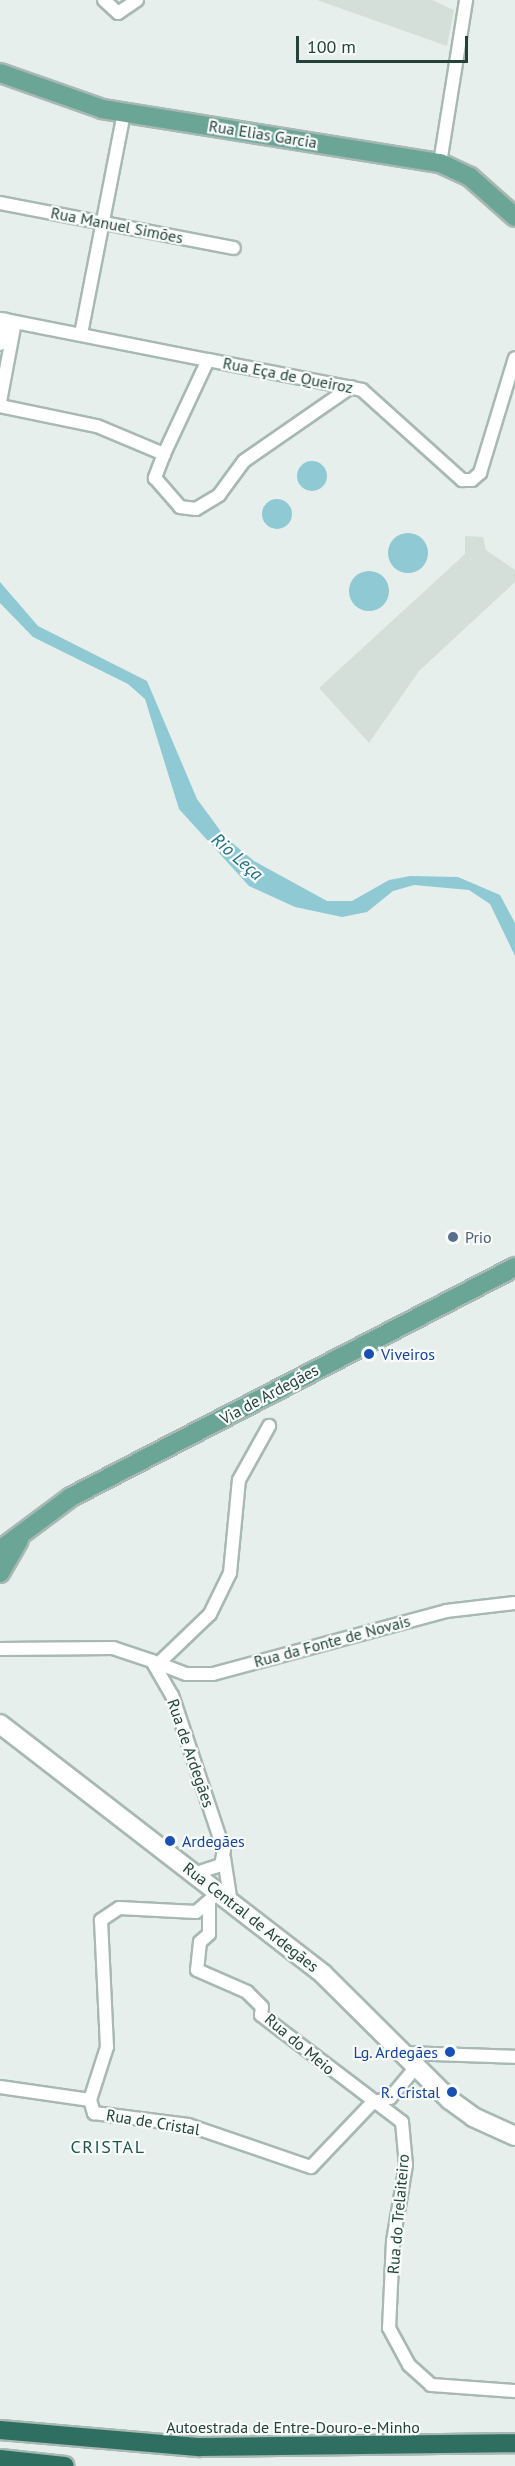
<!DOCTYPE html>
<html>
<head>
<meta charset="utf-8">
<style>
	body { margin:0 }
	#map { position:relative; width:515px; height:2466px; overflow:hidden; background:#e6efeb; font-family:"PT Sans",sans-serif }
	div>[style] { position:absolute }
	.built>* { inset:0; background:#d4dfda }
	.water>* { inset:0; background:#8ec9d4 }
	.round { border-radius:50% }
	.roads { filter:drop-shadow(2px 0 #a8b8b2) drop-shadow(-2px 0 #a8b8b2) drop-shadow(0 2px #a8b8b2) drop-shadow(0 -2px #a8b8b2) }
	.street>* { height:12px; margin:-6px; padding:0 6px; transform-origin:6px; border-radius:6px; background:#fff }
	.secondary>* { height:18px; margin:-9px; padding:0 9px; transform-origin:9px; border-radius:9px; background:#fff }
	.primary>* { height:18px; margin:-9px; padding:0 9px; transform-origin:9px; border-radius:9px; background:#6aa596 }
	.highway>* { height:18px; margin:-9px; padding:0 9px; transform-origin:9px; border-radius:9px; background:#2f6f62 }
	.dots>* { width:16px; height:16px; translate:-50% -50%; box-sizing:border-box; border:3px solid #f7fbf9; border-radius:50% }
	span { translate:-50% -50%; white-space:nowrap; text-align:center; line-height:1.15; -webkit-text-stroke:4.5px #f7fbf9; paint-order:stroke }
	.street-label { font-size:16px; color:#24423a }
	.service-label { font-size:16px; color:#4e5e75 }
	.left { translate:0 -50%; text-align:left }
	.transit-label { font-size:16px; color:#164399 }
	.right { translate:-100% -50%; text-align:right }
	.water-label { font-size:18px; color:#1c6f80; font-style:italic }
	.neighbourhood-label { font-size:18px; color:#1f5548; letter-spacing:1.5px }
	.scale { position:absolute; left:296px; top:36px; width:172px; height:27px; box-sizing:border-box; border:3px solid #24423a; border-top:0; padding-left:8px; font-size:18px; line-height:21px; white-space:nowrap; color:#24423a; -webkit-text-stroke:4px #f7fbf9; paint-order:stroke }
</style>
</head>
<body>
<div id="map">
	<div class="built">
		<i style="clip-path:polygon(317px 0,432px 0,454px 10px,447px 46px)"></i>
		<i style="clip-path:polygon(465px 536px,483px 537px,486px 550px,515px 570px,515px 582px,419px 671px,369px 743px,319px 688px,465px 554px)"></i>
	</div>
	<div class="water">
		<i class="round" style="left:297px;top:461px;width:30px;height:30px"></i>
		<i class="round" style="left:262px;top:499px;width:30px;height:30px"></i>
		<i class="round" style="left:388px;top:533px;width:40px;height:40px"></i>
		<i class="round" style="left:349px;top:571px;width:40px;height:40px"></i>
		<i style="clip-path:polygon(0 582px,38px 626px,147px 681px,197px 799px,225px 837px,254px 861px,327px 901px,352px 901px,389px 880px,410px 876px,458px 877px,500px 895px,515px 923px,515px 956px,490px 904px,469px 890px,414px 885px,393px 891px,367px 912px,342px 917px,295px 907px,249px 886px,179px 809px,145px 699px,128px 684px,33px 637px,0 603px)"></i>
	</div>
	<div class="roads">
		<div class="street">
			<i style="left:104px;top:0;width:19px;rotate:43deg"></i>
			<i style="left:118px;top:13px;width:23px;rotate:-34deg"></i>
			<i style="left:440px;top:163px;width:165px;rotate:-80.9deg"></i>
			<i style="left:0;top:203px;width:238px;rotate:10.9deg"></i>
			<i style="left:0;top:319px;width:212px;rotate:11.2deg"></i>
			<i style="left:81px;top:334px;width:226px;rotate:-79deg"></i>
			<i style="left:0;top:344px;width:25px;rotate:-78deg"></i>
			<i style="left:0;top:402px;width:81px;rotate:-79.4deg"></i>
			<i style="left:0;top:406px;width:99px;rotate:11.7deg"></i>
			<i style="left:97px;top:426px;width:73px;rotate:22.7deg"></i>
			<i style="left:164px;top:454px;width:26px;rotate:111deg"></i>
			<i style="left:155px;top:478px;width:38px;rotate:49deg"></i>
			<i style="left:180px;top:507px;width:16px;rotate:7deg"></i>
			<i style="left:196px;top:509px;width:27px;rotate:-31deg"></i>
			<i style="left:219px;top:495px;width:42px;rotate:-53.7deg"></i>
			<i style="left:244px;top:461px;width:130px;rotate:-34.7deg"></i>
			<i style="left:164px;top:454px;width:104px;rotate:-64.9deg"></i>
			<i style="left:208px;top:360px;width:157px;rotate:11deg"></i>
			<i style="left:362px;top:390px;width:135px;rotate:42deg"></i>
			<i style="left:462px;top:480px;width:10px"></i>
			<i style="left:472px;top:480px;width:11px;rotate:-41deg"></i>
			<i style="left:480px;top:473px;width:120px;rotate:-73.1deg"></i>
			<i style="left:0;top:1649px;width:113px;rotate:-0.5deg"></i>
			<i style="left:113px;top:1648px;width:41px;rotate:18.4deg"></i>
			<i style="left:152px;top:1661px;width:39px;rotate:60deg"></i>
			<i style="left:172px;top:1695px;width:163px;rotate:71.5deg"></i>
			<i style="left:224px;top:1850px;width:15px;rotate:101deg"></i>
			<i style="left:221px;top:1865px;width:28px;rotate:162deg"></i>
			<i style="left:152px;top:1661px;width:36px;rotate:21deg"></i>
			<i style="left:186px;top:1674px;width:27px"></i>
			<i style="left:213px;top:1674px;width:241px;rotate:-15.1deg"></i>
			<i style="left:446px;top:1611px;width:69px;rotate:-6.6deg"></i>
			<i style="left:160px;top:1662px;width:69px;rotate:-43.8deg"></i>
			<i style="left:210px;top:1614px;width:46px;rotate:-64deg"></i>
			<i style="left:230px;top:1573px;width:93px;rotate:-84.5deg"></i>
			<i style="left:239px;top:1480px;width:62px;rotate:-60.9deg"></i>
			<i style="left:224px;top:1858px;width:46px;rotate:81.2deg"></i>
			<i style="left:218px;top:1893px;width:29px;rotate:139deg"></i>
			<i style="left:196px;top:1912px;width:77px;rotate:-177deg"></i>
			<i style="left:119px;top:1908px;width:22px;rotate:146deg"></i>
			<i style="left:101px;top:1920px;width:127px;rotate:87.3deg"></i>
			<i style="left:107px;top:2047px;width:56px;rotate:107.8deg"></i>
			<i style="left:90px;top:2100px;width:14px;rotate:73deg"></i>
			<i style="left:94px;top:2113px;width:95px;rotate:7.3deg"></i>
			<i style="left:188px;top:2125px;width:130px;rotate:18.9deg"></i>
			<i style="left:311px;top:2167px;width:88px;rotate:-46.4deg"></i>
			<i style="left:372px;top:2103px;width:19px;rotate:-16deg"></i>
			<i style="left:390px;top:2098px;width:40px;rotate:-50deg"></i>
			<i style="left:209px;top:1905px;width:29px;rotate:90deg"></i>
			<i style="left:209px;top:1934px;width:12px;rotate:138deg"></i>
			<i style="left:200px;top:1942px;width:28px;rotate:96deg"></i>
			<i style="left:197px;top:1970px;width:55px;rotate:23.7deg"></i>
			<i style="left:247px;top:1992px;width:21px;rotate:45deg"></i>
			<i style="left:262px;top:2007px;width:8px;rotate:97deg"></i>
			<i style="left:261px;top:2015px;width:177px;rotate:37.2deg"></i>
			<i style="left:402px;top:2122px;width:43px;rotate:84.7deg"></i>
			<i style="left:406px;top:2165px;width:77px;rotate:99.7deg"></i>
			<i style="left:393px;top:2241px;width:87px;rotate:92.6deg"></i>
			<i style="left:389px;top:2328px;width:42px;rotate:61.6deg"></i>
			<i style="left:409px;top:2365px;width:30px;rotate:42deg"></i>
			<i style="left:431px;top:2385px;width:84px;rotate:4.1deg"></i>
			<i style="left:403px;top:2053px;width:112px;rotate:2deg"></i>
			<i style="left:0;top:2087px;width:91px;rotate:8.2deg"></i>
		</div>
		<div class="secondary">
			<i style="left:0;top:1724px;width:408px;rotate:37.7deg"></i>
			<i style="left:323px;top:1974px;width:179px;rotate:44.8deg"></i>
			<i style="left:450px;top:2100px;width:29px;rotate:36deg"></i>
			<i style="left:473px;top:2117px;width:46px;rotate:24.3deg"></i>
		</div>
		<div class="primary">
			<i style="left:0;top:73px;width:108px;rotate:19.4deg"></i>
			<i style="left:102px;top:109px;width:342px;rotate:9.1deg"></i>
			<i style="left:440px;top:163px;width:33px;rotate:25deg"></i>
			<i style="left:470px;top:177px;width:60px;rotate:41.6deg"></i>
			<i style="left:0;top:1550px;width:89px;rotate:-36.7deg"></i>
			<i style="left:71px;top:1497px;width:500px;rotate:-27.38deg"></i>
			<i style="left:0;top:1573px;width:38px;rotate:-60deg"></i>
		</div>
		<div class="highway">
			<i style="left:0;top:2430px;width:201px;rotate:4.9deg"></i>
			<i style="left:200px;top:2447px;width:315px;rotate:-0.7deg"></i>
			<i style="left:0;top:2459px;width:65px;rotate:6.1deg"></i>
		</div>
	</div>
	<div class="dots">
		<i style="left:453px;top:1237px;background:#5c6f8a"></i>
		<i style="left:369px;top:1354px;background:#1a4fb4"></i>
		<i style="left:170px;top:1841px;background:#1a4fb4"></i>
		<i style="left:450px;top:2052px;background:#1a4fb4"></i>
		<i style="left:452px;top:2092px;background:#1a4fb4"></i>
	</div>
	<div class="street-label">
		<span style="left:263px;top:134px;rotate:9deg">Rua Elias Garcia</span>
		<span style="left:117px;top:225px;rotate:11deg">Rua Manuel Simões</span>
		<span style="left:288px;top:375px;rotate:11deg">Rua Eça de Queiroz</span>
		<span style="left:269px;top:1394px;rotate:-28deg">Via de Ardegães</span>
		<span style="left:332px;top:1641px;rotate:-15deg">Rua da Fonte de Novais</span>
		<span style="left:191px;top:1753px;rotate:71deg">Rua de Ardegães</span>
		<span style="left:251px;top:1917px;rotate:38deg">Rua Central de Ardegães</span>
		<span style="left:300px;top:2044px;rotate:40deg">Rua do Meio</span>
		<span style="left:153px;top:2122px;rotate:9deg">Rua de Cristal</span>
		<span style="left:398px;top:2214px;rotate:-85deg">Rua do Trelaiteiro</span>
		<span style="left:293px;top:2427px">Autoestrada de Entre-Douro-e-Minho</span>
	</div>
	<div class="service-label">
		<span class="left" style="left:465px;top:1237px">Prio</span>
	</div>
	<div class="transit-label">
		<span class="left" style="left:381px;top:1354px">Viveiros</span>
		<span class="left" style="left:182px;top:1841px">Ardegães</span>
		<span class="right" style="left:438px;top:2052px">Lg. Ardegães</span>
		<span class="right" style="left:440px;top:2092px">R. Cristal</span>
	</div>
	<div class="water-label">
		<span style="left:237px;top:857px;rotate:41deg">Rio Leça</span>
	</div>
	<div class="neighbourhood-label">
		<span style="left:108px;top:2147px">CRISTAL</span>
	</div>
	<div class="scale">100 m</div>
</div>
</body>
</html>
